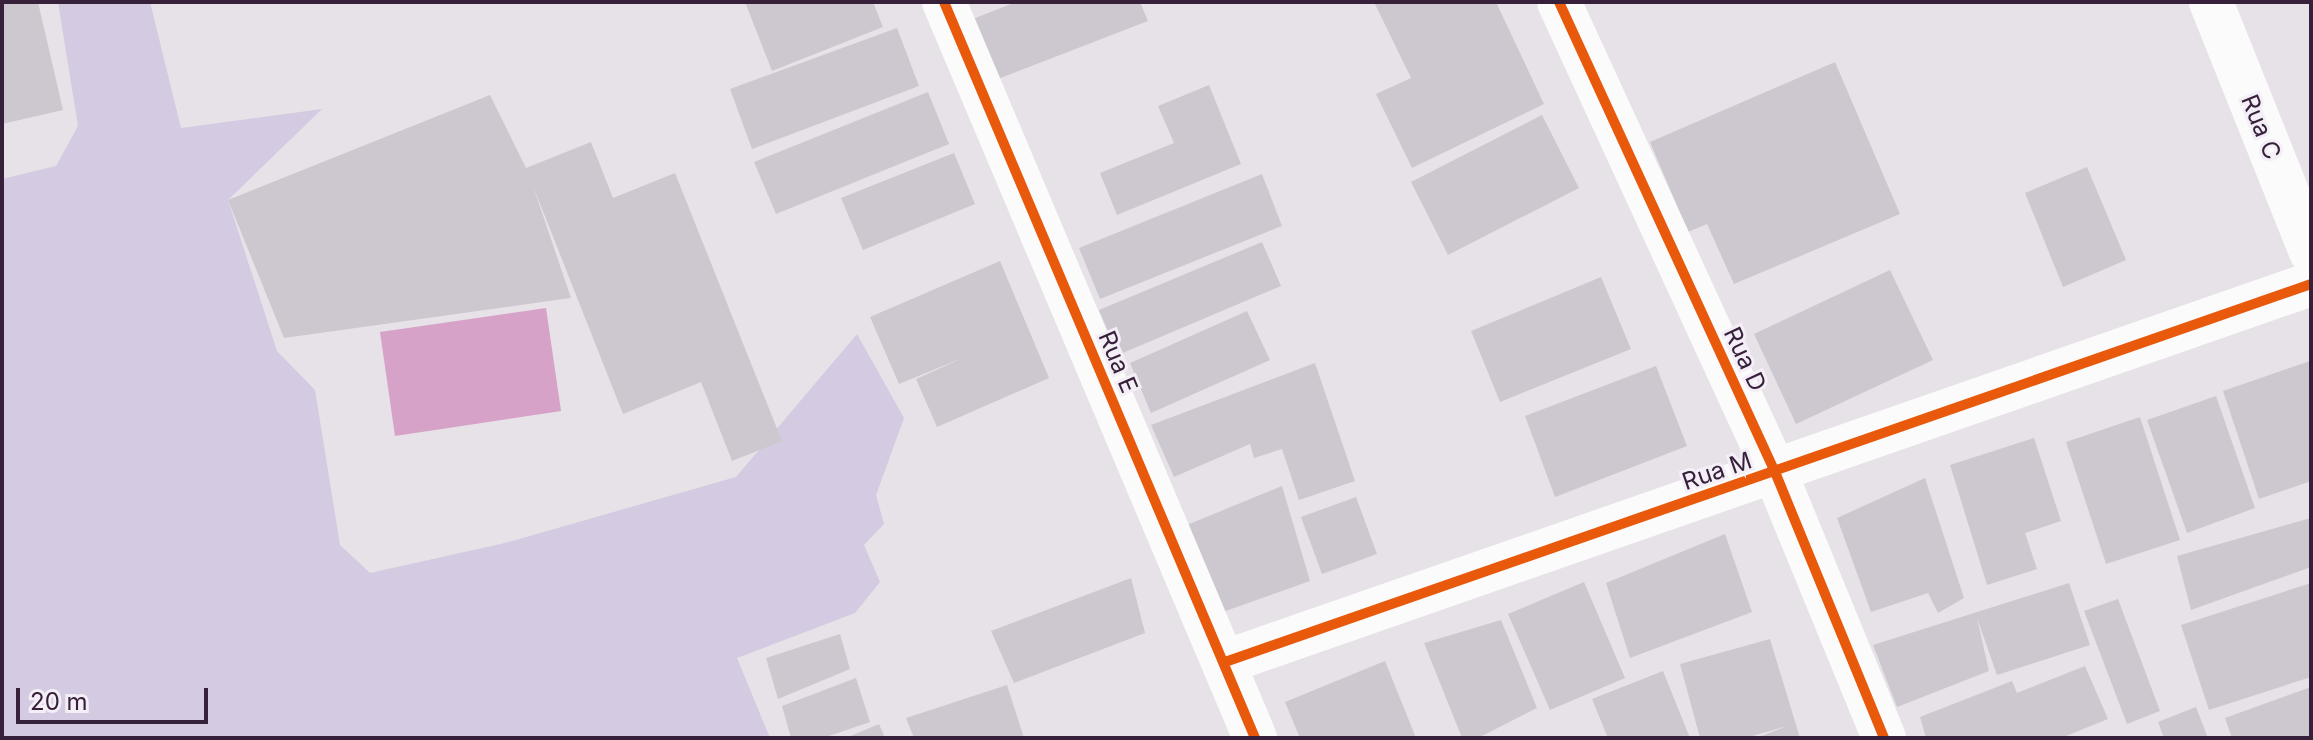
<!DOCTYPE html>
<html>
<head>
<meta charset="utf-8">
<style>
	body { margin:0 }
	#map { position:relative; width:2313px; height:740px; overflow:hidden; background:#e6e2e7; font-family:Inter,sans-serif }
	div>[style] { position:absolute }
	.green>* { inset:0; background:#d4cae1 }
	.water>* { inset:0; background:#d7a2c8 }
	.building>* { inset:0; background:#cdc8cf }
	.minor>* { height:44px; margin:-22px; padding:0 22px; transform-origin:22px; border-radius:22px; background:#fbfbfb }
	.cycleway>* { height:10px; margin:-5px; padding:0 5px; transform-origin:5px; border-radius:5px; background:#e8590c }
	span { translate:-50% -50%; white-space:nowrap; text-align:center; line-height:1.15; -webkit-text-stroke:6px #f4eff7; paint-order:stroke }
	.street-label { font-size:24px; color:#37203a }
	.frame { position:absolute; inset:0; border:4px solid #37203a; pointer-events:none }
	.scale { position:absolute; left:16px; top:688px; width:192px; height:36px; box-sizing:border-box; border:4px solid #37203a; border-top:0; padding-left:10px; font-size:24px; line-height:28px; white-space:nowrap; color:#37203a; -webkit-text-stroke:6px #f4eff7; paint-order:stroke }
</style>
</head>
<body>
<div id="map">
	<div class="green">
		<i style="clip-path:polygon(58px 2px,150px 2px,181px 128px,322px 109px,228px 200px,277px 351px,315px 390px,340px 545px,370px 573px,505px 543px,736px 477px,857px 334px,904px 418px,876px 495px,884px 524px,864px 545px,880px 582px,855px 613px,737px 658px,770px 738px,2px 738px,2px 179px,56px 166px,78px 126px)"></i>
	</div>
	<div class="water">
		<i style="clip-path:polygon(546px 308px,561px 411px,395px 436px,380px 332px)"></i>
	</div>
	<div class="building">
		<i style="clip-path:polygon(2px 2px,38px 2px,63px 110px,2px 124px)"></i>
		<i style="clip-path:polygon(745px 2px,873px 2px,883px 27px,772px 71px)"></i>
		<i style="clip-path:polygon(1016px 2px,1140px 2px,1148px 21px,977px 87px,955px 26px)"></i>
		<i style="clip-path:polygon(1374px 2px,1496px 2px,1544px 104px,1412px 168px,1376px 94px,1411px 78px)"></i>
		<i style="clip-path:polygon(897px 28px,919px 86px,752px 149px,730px 89px)"></i>
		<i style="clip-path:polygon(1835px 62px,1900px 214px,1734px 284px,1707px 224px,1688px 232px,1650px 142px)"></i>
		<i style="clip-path:polygon(1209px 85px,1241px 164px,1117px 215px,1100px 173px,1174px 143px,1158px 106px)"></i>
		<i style="clip-path:polygon(928px 92px,949px 144px,776px 214px,754px 162px)"></i>
		<i style="clip-path:polygon(490px 95px,526px 168px,591px 142px,613px 198px,675px 173px,782px 441px,732px 461px,701px 382px,623px 414px,533px 186px,571px 298px,284px 338px,228px 200px)"></i>
		<i style="clip-path:polygon(1542px 115px,1579px 188px,1448px 255px,1411px 182px)"></i>
		<i style="clip-path:polygon(954px 153px,975px 204px,863px 250px,841px 198px)"></i>
		<i style="clip-path:polygon(2087px 167px,2126px 260px,2063px 287px,2025px 193px)"></i>
		<i style="clip-path:polygon(1262px 174px,1282px 226px,1100px 299px,1079px 248px)"></i>
		<i style="clip-path:polygon(1262px 242px,1281px 286px,1118px 355px,1099px 310px)"></i>
		<i style="clip-path:polygon(1000px 261px,1049px 378px,937px 427px,916px 379px,965px 357px,899px 384px,870px 317px)"></i>
		<i style="clip-path:polygon(1890px 270px,1933px 360px,1796px 424px,1754px 334px)"></i>
		<i style="clip-path:polygon(1601px 277px,1631px 349px,1500px 402px,1471px 331px)"></i>
		<i style="clip-path:polygon(1247px 311px,1270px 360px,1151px 413px,1130px 363px)"></i>
		<i style="clip-path:polygon(2310px 361px,2311px 481px,2259px 499px,2223px 391px)"></i>
		<i style="clip-path:polygon(1315px 363px,1355px 481px,1299px 500px,1282px 449px,1254px 458px,1250px 444px,1174px 477px,1151px 425px)"></i>
		<i style="clip-path:polygon(1656px 366px,1687px 446px,1555px 497px,1525px 416px)"></i>
		<i style="clip-path:polygon(2216px 396px,2255px 508px,2187px 533px,2147px 420px)"></i>
		<i style="clip-path:polygon(2140px 417px,2180px 540px,2106px 564px,2066px 442px)"></i>
		<i style="clip-path:polygon(2034px 438px,2061px 521px,2025px 533px,2037px 569px,1987px 585px,1950px 465px)"></i>
		<i style="clip-path:polygon(1925px 478px,1964px 598px,1938px 613px,1928px 593px,1871px 612px,1837px 518px)"></i>
		<i style="clip-path:polygon(1282px 486px,1310px 581px,1220px 613px,1182px 527px)"></i>
		<i style="clip-path:polygon(1356px 497px,1377px 554px,1322px 574px,1301px 517px)"></i>
		<i style="clip-path:polygon(2311px 518px,2311px 567px,2191px 610px,2177px 556px)"></i>
		<i style="clip-path:polygon(1725px 534px,1752px 612px,1630px 658px,1606px 583px)"></i>
		<i style="clip-path:polygon(1131px 578px,1145px 633px,1014px 683px,991px 631px)"></i>
		<i style="clip-path:polygon(1584px 582px,1625px 678px,1550px 710px,1508px 614px)"></i>
		<i style="clip-path:polygon(2069px 583px,2090px 645px,1997px 675px,1977px 618px,1989px 671px,1897px 707px,1873px 645px)"></i>
		<i style="clip-path:polygon(2311px 583px,2311px 677px,2209px 710px,2181px 625px)"></i>
		<i style="clip-path:polygon(2118px 599px,2160px 711px,2127px 724px,2084px 611px)"></i>
		<i style="clip-path:polygon(1501px 620px,1537px 708px,1478px 738px,1462px 738px,1424px 643px)"></i>
		<i style="clip-path:polygon(840px 634px,850px 669px,778px 699px,766px 658px)"></i>
		<i style="clip-path:polygon(1770px 639px,1800px 738px,1757px 738px,1787px 726px,1745px 738px,1700px 738px,1680px 664px)"></i>
		<i style="clip-path:polygon(1385px 661px,1416px 738px,1300px 738px,1285px 702px)"></i>
		<i style="clip-path:polygon(2085px 666px,2108px 719px,2061px 738px,1926px 738px,1920px 717px,2012px 681px,2017px 693px)"></i>
		<i style="clip-path:polygon(1663px 671px,1690px 738px,1608px 738px,1592px 699px)"></i>
		<i style="clip-path:polygon(856px 678px,870px 722px,823px 738px,791px 738px,782px 706px)"></i>
		<i style="clip-path:polygon(1007px 685px,1024px 738px,914px 738px,906px 718px)"></i>
		<i style="clip-path:polygon(2311px 687px,2311px 738px,2232px 738px,2225px 718px)"></i>
		<i style="clip-path:polygon(2196px 707px,2208px 738px,2164px 738px,2158px 722px)"></i>
		<i style="clip-path:polygon(879px 724px,885px 738px,846px 738px)"></i>
	</div>
	<div class="minor">
		<i style="left:944px;top:2px;width:799px;rotate:67.09deg"></i>
		<i style="left:1559px;top:2px;width:517px;rotate:65.32deg"></i>
		<i style="left:1775px;top:472px;width:287px;rotate:67.7deg"></i>
		<i style="left:2211px;top:2px;width:269px;rotate:68.2deg"></i>
		<i style="left:1225px;top:662px;width:1150px;rotate:-19.19deg"></i>
	</div>
	<div class="cycleway">
		<i style="left:944px;top:2px;width:799px;rotate:67.09deg"></i>
		<i style="left:1559px;top:2px;width:517px;rotate:65.32deg"></i>
		<i style="left:1775px;top:472px;width:287px;rotate:67.7deg"></i>
		<i style="left:1225px;top:662px;width:1150px;rotate:-19.19deg"></i>
	</div>
	<div class="street-label">
		<span style="left:2261px;top:127px;rotate:68deg">Rua C</span>
		<span style="left:1745px;top:359px;rotate:65deg">Rua D</span>
		<span style="left:1118px;top:362px;rotate:67deg">Rua E</span>
		<span style="left:1717px;top:471px;rotate:-19deg">Rua M</span>
	</div>
	<div class="frame"></div>
	<div class="scale">20 m</div>
</div>
</body>
</html>
